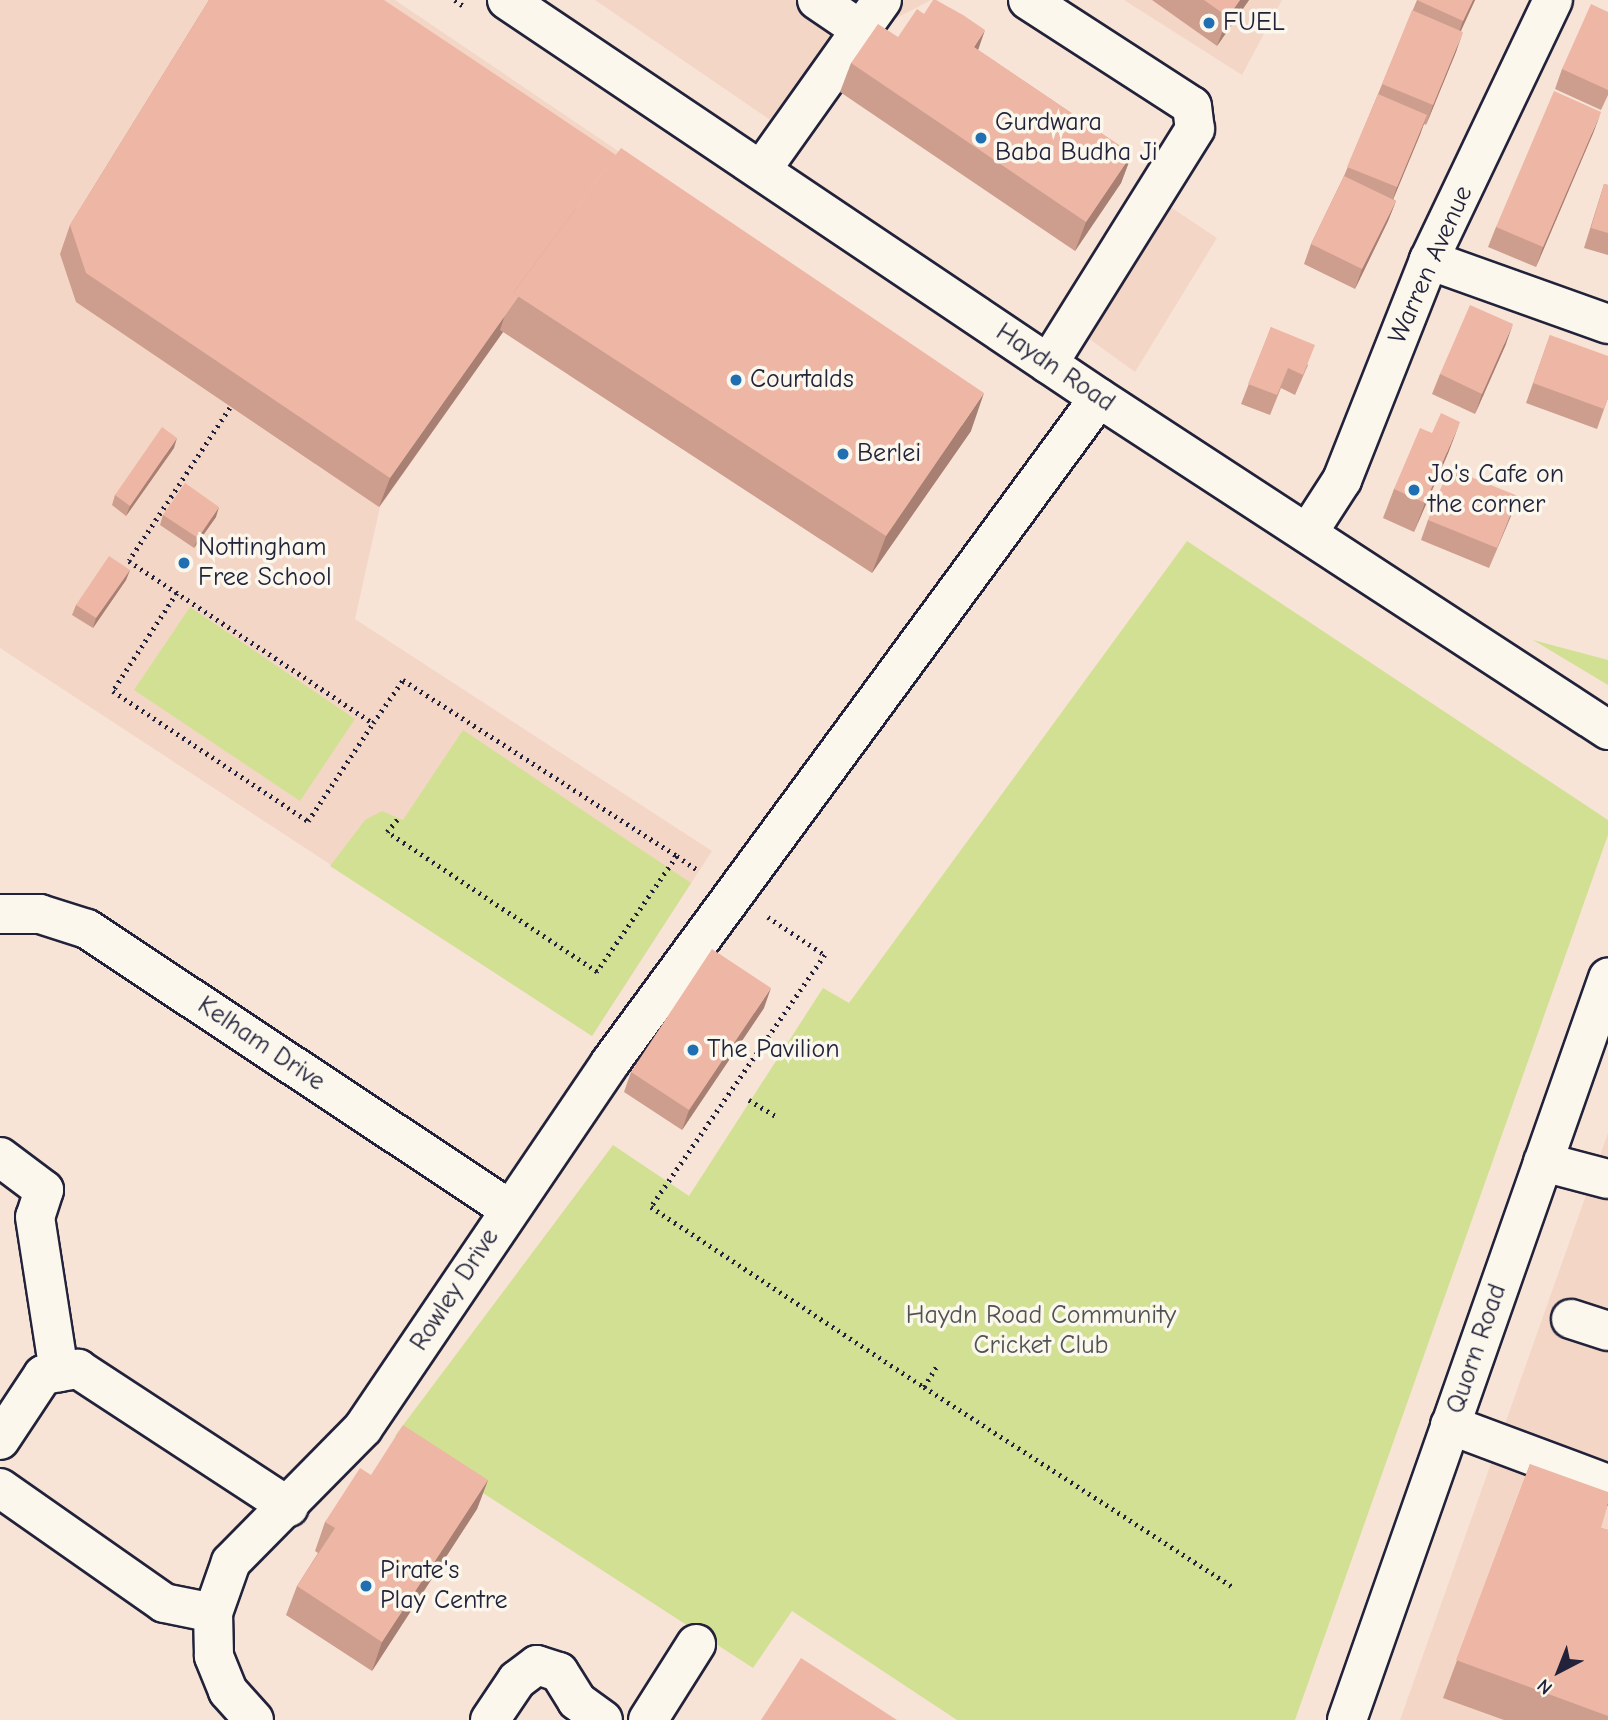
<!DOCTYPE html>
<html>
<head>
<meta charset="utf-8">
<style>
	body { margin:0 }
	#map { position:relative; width:1608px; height:1720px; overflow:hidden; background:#f7e4d6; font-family:"Comic Neue",sans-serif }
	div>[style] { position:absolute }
	.built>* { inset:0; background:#f4d6c7 }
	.green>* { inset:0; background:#d2e093 }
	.path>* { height:4.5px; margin-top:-2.25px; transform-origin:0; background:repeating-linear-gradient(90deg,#22223b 0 2px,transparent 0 7px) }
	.roads { filter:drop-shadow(2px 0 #22223b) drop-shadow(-2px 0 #22223b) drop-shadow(0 2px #22223b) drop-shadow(0 -2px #22223b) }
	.minor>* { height:38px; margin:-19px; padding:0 19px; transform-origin:19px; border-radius:19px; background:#fbf7ec }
	.wall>* { inset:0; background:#cd9d8d }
	.shaded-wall>* { inset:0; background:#a77f73 }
	.building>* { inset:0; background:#eeb6a4 }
	.dots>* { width:19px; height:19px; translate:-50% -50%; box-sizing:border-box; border:4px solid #fbf7ec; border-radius:50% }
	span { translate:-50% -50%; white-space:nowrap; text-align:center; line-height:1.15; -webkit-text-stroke:7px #fbf7ec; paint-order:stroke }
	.poi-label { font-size:26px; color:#22223b }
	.left { translate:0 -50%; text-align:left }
	.street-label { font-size:26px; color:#22223b }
	.park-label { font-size:26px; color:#4e5251 }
	.north { position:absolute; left:1524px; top:1636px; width:70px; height:70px; -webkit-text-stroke:5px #fbf7ec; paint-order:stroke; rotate:222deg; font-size:19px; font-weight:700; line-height:28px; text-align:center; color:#22223b }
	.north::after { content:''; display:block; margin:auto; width:24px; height:32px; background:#22223b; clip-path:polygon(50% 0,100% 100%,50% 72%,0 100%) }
</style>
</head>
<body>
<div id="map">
	<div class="built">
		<i style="clip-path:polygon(0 0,395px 0,627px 157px,380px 507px,355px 619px,712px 851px,592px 1036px,0 648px)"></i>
		<i style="clip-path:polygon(595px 0,931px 0,883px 25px,801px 141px)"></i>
		<i style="clip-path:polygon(1124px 0,1282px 0,1242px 75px)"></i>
		<i style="clip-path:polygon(1169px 206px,1217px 238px,1135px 372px,1088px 338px)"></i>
		<i style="clip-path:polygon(1608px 1133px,1608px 1720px,1400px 1720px)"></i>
	</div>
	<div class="green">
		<i style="clip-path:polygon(1187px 541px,1608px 820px,1608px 835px,1295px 1720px,957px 1720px,792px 1611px,753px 1668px,395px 1436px,613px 1145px,689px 1196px,823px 988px,849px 1003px)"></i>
		<i style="clip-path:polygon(190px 607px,355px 719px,300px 801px,134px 690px)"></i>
		<i style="clip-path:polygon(1533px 640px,1608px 660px,1608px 685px)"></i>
		<i style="clip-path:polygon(463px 730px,691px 883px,592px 1036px,330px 866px,365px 820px,382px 811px,403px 820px)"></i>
	</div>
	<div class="path">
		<i style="left:455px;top:0;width:12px;rotate:35deg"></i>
		<i style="left:230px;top:408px;width:183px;rotate:123.4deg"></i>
		<i style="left:129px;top:561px;width:293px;rotate:33.6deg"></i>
		<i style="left:373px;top:723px;width:52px;rotate:-55.1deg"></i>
		<i style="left:403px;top:680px;width:326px;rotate:32.7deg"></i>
		<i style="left:677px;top:856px;width:141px;rotate:124.6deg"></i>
		<i style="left:597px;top:972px;width:252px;rotate:-146.3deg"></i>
		<i style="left:387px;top:832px;width:19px;rotate:-51deg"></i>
		<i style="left:177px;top:593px;width:117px;rotate:123.1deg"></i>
		<i style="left:113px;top:691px;width:234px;rotate:33.7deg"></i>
		<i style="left:308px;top:821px;width:118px;rotate:-56.4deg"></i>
		<i style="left:677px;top:856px;width:27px;rotate:34deg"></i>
		<i style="left:768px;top:917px;width:69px;rotate:33.7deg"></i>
		<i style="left:825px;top:955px;width:306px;rotate:124.6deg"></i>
		<i style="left:651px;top:1207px;width:327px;rotate:33.4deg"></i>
		<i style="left:924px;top:1387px;width:27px;rotate:-59deg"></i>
		<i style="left:749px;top:1100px;width:33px;rotate:31deg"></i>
		<i style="left:924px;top:1387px;width:367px;rotate:32.9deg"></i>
	</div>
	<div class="roads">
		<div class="minor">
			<i style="left:507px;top:0;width:713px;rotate:33.91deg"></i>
			<i style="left:1099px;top:398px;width:608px;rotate:33.11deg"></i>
			<i style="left:817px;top:0;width:53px;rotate:34.3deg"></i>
			<i style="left:1028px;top:0;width:195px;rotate:32.9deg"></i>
			<i style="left:1192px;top:106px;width:23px;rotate:83deg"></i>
			<i style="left:1195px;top:129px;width:277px;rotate:122deg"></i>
			<i style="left:762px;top:169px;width:207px;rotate:-54.6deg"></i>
			<i style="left:1429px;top:260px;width:190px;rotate:19.7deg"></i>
			<i style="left:1309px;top:531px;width:61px;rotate:-57.1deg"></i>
			<i style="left:1342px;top:480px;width:237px;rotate:-68.4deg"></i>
			<i style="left:1429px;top:260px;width:288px;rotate:-64.5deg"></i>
			<i style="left:0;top:914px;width:40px"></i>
			<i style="left:40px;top:914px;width:49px;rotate:17.7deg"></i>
			<i style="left:87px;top:929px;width:506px;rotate:33.56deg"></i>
			<i style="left:0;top:1157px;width:55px;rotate:36.9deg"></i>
			<i style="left:44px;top:1190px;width:28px;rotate:108deg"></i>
			<i style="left:35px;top:1217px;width:157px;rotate:81.2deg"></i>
			<i style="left:1543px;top:1162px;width:67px;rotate:14.7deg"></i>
			<i style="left:1571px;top:1319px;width:39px;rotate:18deg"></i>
			<i style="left:1450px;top:1425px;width:169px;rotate:20.5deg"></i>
			<i style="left:0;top:1440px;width:78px;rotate:-56.5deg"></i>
			<i style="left:43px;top:1375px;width:36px;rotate:-10deg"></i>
			<i style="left:78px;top:1369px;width:252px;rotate:33.2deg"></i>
			<i style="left:0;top:1488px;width:200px;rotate:35deg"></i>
			<i style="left:164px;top:1603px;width:50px;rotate:11.5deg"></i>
			<i style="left:254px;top:1720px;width:39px;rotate:-132deg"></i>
			<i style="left:228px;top:1691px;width:38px;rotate:-112deg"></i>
			<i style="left:214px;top:1656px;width:43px;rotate:-91.3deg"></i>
			<i style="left:213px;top:1613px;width:54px;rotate:-70.6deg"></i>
			<i style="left:231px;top:1562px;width:188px;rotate:-45.4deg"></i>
			<i style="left:363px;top:1428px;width:441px;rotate:-55.9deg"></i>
			<i style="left:610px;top:1063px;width:825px;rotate:-53.67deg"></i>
			<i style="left:490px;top:1720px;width:48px;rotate:-56deg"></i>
			<i style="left:517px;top:1680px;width:25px;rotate:-37deg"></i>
			<i style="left:537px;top:1665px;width:23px;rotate:18deg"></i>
			<i style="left:559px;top:1672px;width:34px;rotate:58deg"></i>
			<i style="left:577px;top:1701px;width:32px;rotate:36deg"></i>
			<i style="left:648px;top:1720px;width:90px;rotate:-57.7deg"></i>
			<i style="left:1347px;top:1720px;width:787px;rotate:-70.62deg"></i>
		</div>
	</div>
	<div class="wall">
		<i style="clip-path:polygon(209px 0,971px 431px,872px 573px,503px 332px,379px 507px,76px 302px,60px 254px,70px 225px)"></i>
		<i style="clip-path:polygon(1152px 0,1249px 0,1217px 46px)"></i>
		<i style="clip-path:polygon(1417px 0,1475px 0,1461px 31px,1456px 52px,1426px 125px,1424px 124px,1393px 199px,1396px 201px,1388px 221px,1355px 289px,1304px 264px,1311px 244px,1344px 176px)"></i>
		<i style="clip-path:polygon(1608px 12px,1608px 95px,1601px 110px,1555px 89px,1562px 69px)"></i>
		<i style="clip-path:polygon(898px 37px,978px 50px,1132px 154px,1121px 183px,1075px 251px,840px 92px,851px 63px)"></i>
		<i style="clip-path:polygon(1594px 131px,1536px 267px,1488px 247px,1496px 227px)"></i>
		<i style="clip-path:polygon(1604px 184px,1608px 185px,1608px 255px,1584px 248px)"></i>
		<i style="clip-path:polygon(1271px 327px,1308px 365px,1295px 395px,1281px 388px,1270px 415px,1241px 404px)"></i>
		<i style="clip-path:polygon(1550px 335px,1608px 398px,1597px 429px,1526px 403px)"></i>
		<i style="clip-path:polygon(1506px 344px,1475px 414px,1432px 394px,1440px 374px)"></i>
		<i style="clip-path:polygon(174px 448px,126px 516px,112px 505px,115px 495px)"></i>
		<i style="clip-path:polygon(1449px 451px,1414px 532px,1383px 518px,1394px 489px)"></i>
		<i style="clip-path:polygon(1518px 496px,1489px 568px,1421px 540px,1428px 520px)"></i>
		<i style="clip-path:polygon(163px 515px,216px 517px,194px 548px,160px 525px)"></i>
		<i style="clip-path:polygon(130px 570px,126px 580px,93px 628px,72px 615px,76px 605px)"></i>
		<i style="clip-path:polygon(764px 1008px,682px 1130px,624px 1092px,631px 1072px)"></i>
		<i style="clip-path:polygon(1530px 1464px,1601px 1528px,1608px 1530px,1608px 1720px,1504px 1720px,1443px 1698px)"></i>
		<i style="clip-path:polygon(371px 1475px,488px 1480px,477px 1509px,372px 1671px,286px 1615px,297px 1586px,318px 1553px,315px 1551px,325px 1522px)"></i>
	</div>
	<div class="shaded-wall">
		<i style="clip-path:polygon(1240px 0,1249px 0,1217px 46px,1228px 17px)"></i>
		<i style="clip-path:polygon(1473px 0,1475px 0,1456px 41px,1463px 21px)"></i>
		<i style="clip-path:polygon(985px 30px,975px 59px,974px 47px)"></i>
		<i style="clip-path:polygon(1463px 32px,1456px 52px,1426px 125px,1433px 105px)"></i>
		<i style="clip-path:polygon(1601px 112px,1594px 131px,1536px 267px,1543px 247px)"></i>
		<i style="clip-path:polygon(1427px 115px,1420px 135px,1390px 207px,1397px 187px)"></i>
		<i style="clip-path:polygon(1132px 154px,1121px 183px,1075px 251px,1086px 222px)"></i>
		<i style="clip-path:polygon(1396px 201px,1388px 221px,1355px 289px,1362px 269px)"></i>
		<i style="clip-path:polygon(505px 315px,500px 330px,503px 332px,379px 507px,390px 478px)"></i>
		<i style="clip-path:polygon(1513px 324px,1506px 344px,1475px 414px,1482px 394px)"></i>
		<i style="clip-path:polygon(984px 393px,971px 431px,872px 573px,886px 536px)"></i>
		<i style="clip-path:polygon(1460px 422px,1449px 451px,1414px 532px,1425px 503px)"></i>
		<i style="clip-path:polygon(177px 438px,174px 448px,126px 516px,130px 506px)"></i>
		<i style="clip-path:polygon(1518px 496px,1511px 516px,1489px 568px,1497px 548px)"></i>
		<i style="clip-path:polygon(219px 507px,216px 517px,194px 548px,198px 538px)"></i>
		<i style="clip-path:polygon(130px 570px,126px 580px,93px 628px,96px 618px)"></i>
		<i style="clip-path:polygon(771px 988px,764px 1008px,682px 1130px,689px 1110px)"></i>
		<i style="clip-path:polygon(488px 1480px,477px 1509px,372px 1671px,382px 1642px)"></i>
	</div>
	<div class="building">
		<i style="clip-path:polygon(209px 0,384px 0,616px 155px,513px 293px,519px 296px,390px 478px,86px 273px,70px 225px)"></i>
		<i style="clip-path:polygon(933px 0,936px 0,963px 15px,985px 30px,974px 47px,1132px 154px,1086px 222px,851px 63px,878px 24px,898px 37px,917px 9px,924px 14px)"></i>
		<i style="clip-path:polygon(1204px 0,1240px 0,1228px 17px)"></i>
		<i style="clip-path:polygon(1417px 0,1473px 0,1463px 21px)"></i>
		<i style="clip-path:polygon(1591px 4px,1608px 12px,1608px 90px,1562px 69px)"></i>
		<i style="clip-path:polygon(1412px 10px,1463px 32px,1433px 105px,1382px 84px)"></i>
		<i style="clip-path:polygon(1554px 91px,1601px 112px,1543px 247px,1496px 227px)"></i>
		<i style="clip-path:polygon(1378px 94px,1427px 115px,1397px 187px,1347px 167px)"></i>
		<i style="clip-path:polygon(621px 148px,984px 393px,886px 536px,513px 293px)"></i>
		<i style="clip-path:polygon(1344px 176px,1396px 201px,1362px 269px,1311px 244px)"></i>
		<i style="clip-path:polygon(1604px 184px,1608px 185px,1608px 233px,1591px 228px)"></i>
		<i style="clip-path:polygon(1470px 305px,1513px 324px,1482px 394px,1440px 374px)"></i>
		<i style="clip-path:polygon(1271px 327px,1315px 345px,1303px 375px,1288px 368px,1277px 395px,1248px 384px)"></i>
		<i style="clip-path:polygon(1550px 335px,1608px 356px,1608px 398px,1604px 409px,1533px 383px)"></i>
		<i style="clip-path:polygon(1441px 413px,1460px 422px,1425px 503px,1394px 489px,1420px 428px,1432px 433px)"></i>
		<i style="clip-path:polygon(162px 427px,177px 438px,130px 506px,115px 495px)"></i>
		<i style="clip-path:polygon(1449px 468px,1518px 496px,1497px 548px,1428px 520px)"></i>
		<i style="clip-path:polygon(185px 483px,219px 507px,198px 538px,163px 515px)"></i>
		<i style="clip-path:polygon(109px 556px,130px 570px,96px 618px,76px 605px)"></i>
		<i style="clip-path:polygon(712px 949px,771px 988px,689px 1110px,631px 1072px)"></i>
		<i style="clip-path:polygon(403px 1425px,488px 1480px,382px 1642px,297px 1586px,335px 1528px,325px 1522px,360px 1468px,371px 1475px)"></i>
		<i style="clip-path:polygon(1530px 1464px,1608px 1492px,1608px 1504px,1601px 1528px,1608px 1530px,1608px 1716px,1456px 1660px)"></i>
		<i style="clip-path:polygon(801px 1658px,897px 1720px,761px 1720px)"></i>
	</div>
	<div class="dots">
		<i style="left:1209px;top:23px;background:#1f6fb2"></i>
		<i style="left:981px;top:138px;background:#1f6fb2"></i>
		<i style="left:736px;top:380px;background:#1f6fb2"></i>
		<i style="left:843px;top:454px;background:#1f6fb2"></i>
		<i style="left:1414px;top:490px;background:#1f6fb2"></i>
		<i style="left:184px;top:563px;background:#1f6fb2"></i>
		<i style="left:693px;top:1050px;background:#1f6fb2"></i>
		<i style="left:366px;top:1586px;background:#1f6fb2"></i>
	</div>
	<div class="poi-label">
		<span class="left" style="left:1223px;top:23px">FUEL</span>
		<span class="left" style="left:995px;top:138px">Gurdwara<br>Baba Budha Ji</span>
		<span class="left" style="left:750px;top:380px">Courtalds</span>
		<span class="left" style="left:857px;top:454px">Berlei</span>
		<span class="left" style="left:1428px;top:490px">Jo's Cafe on<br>the corner</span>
		<span class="left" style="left:198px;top:563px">Nottingham<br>Free School</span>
		<span class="left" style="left:707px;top:1050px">The Pavilion</span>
		<span class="left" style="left:380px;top:1586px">Pirate's<br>Play Centre</span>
	</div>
	<div class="street-label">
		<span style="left:1431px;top:265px;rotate:-66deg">Warren Avenue</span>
		<span style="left:1055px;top:368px;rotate:34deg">Haydn Road</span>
		<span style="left:261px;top:1044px;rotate:34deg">Kelham Drive</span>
		<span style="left:455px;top:1290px;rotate:-57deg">Rowley Drive</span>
		<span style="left:1477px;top:1349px;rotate:-71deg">Quorn Road</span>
	</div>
	<div class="park-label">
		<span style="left:1041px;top:1331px">Haydn Road Community<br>Cricket Club</span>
	</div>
	<div class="north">N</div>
</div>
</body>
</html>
